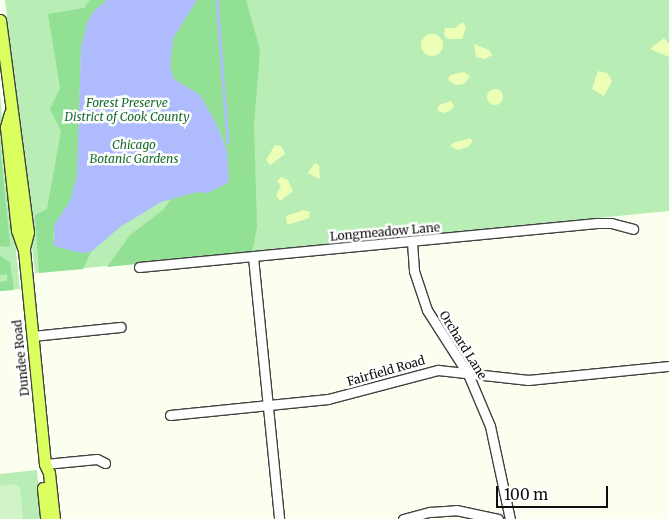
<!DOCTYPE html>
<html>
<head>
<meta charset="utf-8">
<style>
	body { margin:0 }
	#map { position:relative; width:669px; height:519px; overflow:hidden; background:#fbffef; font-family:Merriweather,serif }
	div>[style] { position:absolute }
	.green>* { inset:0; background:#b8edb5 }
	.forest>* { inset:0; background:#92e094 }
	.sand>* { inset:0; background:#edffb7 }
	.round { border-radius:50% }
	.pitch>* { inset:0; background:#d0f4c7 }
	.water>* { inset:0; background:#aebbfc }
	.stream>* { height:2.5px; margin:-1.25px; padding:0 1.25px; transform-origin:1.25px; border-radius:1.25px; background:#aebbfc }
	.roads { filter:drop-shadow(1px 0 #414141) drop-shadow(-1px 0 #414141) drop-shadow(0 1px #414141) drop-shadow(0 -1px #414141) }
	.minor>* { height:9px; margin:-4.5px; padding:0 4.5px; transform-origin:4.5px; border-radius:4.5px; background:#fff }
	.major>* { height:11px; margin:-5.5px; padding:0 5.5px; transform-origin:5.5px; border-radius:5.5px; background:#dbff5f }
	span { translate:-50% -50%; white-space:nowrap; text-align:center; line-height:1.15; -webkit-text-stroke:5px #fff; paint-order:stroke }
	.park-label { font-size:12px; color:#186c2e; font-style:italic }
	.street-label { font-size:12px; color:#0e0e0e }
	.scale { position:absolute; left:496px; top:486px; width:112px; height:22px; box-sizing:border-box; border:2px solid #0e0e0e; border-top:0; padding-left:6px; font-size:15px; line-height:18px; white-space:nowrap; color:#0e0e0e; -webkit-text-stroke:4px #fff; paint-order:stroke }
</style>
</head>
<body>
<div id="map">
	<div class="green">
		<i style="clip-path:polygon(5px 0,669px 0,669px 211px,35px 273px)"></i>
		<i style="clip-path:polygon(0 96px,20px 289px,0 291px)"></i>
		<i style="clip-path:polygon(37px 470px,41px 519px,0 519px,0 474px)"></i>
	</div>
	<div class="forest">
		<i style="clip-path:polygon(90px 0,107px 0,93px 12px,87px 23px,81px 47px,77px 175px,70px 201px,54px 225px,53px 241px,81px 253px,91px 252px,83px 269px,39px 273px,35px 215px,47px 209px,61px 131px,50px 109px,60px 88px,48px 14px,84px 8px)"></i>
		<i style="clip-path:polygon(197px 0,246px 0,260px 50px,254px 125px,257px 227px,252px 253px,107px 267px,130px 235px,164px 209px,171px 199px,197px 192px,207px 193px,223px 185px,228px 160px,222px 136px,200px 95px,174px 79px,170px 67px,173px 39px)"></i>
		<i style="clip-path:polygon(0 147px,10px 244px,9px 247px,0 246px)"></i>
		<i style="clip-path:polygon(0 256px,10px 262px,14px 290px,0 291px,0 282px,7px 281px,7px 274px,0 275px)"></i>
	</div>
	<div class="sand">
		<i style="clip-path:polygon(463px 22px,466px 27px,462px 39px,448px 39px,444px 35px,445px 28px,455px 28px)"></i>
		<i class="round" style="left:421px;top:34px;width:22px;height:22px"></i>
		<i style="clip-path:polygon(664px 38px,669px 44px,669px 57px,650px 49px)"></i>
		<i style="clip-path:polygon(474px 44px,489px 50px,492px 55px,485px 59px,476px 57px)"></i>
		<i style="clip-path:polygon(598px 71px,607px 73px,612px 81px,604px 96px,592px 89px)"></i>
		<i style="clip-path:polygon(464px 72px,470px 76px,464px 84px,456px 85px,448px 80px,450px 75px)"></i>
		<i class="round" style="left:487px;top:89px;width:16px;height:16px"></i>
		<i style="clip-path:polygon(451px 101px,454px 106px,450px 111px,443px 113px,437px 110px,439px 105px)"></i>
		<i style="clip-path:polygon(470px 138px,473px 141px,468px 147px,458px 150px,450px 146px,453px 143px)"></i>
		<i style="clip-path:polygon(275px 145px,281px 146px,285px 154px,270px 165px,266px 160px)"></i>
		<i style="clip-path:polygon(315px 163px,319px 165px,320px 179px,308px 173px)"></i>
		<i style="clip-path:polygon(281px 177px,288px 180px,293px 191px,280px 201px,276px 195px,281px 186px,277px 181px)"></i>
		<i style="clip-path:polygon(304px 210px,310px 212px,309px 218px,287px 225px,286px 216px)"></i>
	</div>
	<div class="pitch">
		<i style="clip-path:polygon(15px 484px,20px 488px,23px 519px,0 519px,0 486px)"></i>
	</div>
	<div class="water">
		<i style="clip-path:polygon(107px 0,197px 0,173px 39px,170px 67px,174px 79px,200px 95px,215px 121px,227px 150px,229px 179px,228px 183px,207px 193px,197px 192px,161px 202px,120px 227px,91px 252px,81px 253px,54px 246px,54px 225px,70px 201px,77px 175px,81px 47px,87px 23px,93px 12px)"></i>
	</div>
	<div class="stream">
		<i style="left:217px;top:0;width:142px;rotate:85.6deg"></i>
	</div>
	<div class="roads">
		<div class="minor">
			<i style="left:412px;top:242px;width:29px;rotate:86deg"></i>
			<i style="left:414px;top:271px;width:41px;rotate:71.6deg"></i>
			<i style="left:427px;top:310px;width:76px;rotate:57.4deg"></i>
			<i style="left:468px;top:374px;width:56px;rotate:67.1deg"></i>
			<i style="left:490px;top:426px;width:95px;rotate:77.9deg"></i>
			<i style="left:253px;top:257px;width:263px;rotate:84.3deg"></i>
			<i style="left:139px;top:267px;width:460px;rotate:-5.5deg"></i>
			<i style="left:597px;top:223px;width:14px"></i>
			<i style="left:611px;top:223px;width:23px;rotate:15deg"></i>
			<i style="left:32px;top:336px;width:89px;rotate:-5.8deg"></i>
			<i style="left:170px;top:415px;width:159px;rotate:-5.8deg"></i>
			<i style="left:328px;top:399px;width:114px;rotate:-14.8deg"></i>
			<i style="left:438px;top:370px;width:91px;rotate:6.3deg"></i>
			<i style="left:528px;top:380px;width:142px;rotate:-5.7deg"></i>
			<i style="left:45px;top:464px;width:52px;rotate:-5.5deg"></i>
			<i style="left:97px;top:459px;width:9px;rotate:27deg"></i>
			<i style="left:403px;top:519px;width:28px;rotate:-15deg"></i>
			<i style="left:430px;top:512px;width:26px;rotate:-4deg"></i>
			<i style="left:456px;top:510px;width:43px;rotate:12.1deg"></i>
		</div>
		<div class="major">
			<i style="left:0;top:20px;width:214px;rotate:82.5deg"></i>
			<i style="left:28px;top:232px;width:16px;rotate:104deg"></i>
			<i style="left:10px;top:113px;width:15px;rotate:106deg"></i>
			<i style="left:6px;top:127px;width:104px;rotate:83.9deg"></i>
			<i style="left:17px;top:230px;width:21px;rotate:71deg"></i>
			<i style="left:24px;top:250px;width:215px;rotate:84.4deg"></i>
			<i style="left:45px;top:464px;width:10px;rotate:66deg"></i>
			<i style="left:49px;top:473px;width:46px;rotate:83.8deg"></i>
			<i style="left:43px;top:488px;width:31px;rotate:84deg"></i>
		</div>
	</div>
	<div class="park-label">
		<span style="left:127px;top:110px">Forest Preserve<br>District of Cook County</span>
		<span style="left:134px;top:152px">Chicago<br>Botanic Gardens</span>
	</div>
	<div class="street-label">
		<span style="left:385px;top:232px;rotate:-5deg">Longmeadow Lane</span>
		<span style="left:463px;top:345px;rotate:58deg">Orchard Lane</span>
		<span style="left:21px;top:358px;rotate:-96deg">Dundee Road</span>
		<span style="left:386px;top:371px;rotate:-16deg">Fairfield Road</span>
	</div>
	<div class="scale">100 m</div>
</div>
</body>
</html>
